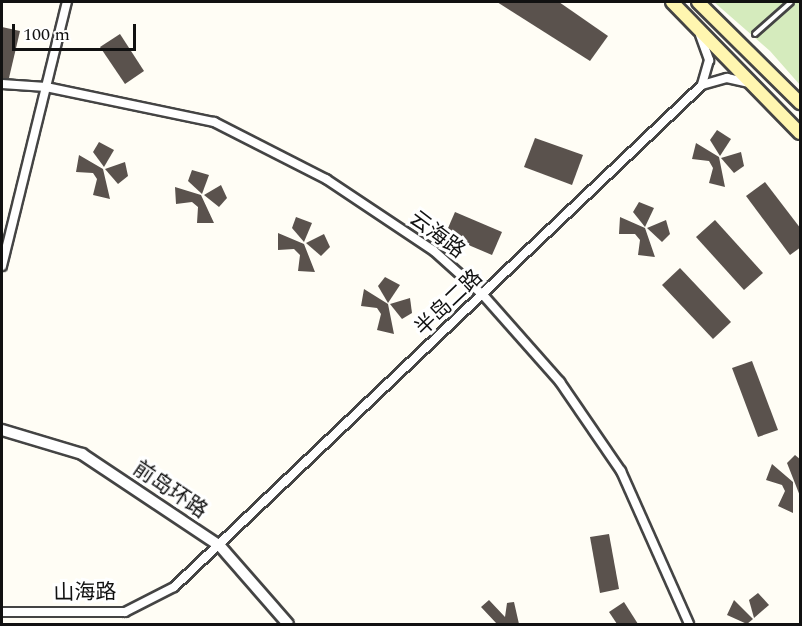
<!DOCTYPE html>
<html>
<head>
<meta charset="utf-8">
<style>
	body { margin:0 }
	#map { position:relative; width:802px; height:626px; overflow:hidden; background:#fffdf5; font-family:Spectral,"Noto Sans SC",serif }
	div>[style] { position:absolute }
	.green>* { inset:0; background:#d5ebbd }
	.building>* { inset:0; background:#5a524d }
	.roads { filter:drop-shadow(2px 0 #444) drop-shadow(-2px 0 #444) drop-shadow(0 2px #444) drop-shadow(0 -2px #444) }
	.service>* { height:4px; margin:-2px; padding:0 2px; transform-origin:2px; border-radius:2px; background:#fff }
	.minor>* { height:8px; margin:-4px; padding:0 4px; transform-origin:4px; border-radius:4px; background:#fff }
	.tertiary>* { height:10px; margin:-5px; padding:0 5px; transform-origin:5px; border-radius:5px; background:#fff }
	.secondary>* { height:12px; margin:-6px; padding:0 6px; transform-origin:6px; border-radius:6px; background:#fff6b0 }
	span { translate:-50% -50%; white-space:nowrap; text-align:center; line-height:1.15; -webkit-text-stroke:6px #fff; paint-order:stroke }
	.street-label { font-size:21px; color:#111 }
	.frame { position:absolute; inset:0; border:3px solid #111; pointer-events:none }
	.scale { position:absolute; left:12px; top:24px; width:124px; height:27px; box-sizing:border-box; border:3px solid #111; border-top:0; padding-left:8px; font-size:18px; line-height:21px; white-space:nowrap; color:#111; -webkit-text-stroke:4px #fff; paint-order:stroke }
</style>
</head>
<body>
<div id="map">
	<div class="green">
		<i style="clip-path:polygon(714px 2px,800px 2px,800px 85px,770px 51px)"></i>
	</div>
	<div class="building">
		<i style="clip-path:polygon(497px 2px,559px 2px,608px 36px,590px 61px)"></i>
		<i style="clip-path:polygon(2px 27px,20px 31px,9px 78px,2px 78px)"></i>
		<i style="clip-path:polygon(120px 34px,144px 71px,125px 84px,100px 47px)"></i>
		<i style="clip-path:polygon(717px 130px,731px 139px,720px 156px,710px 140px)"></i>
		<i style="clip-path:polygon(535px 138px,583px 155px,572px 185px,524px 167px)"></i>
		<i style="clip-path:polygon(99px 142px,114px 150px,104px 167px,93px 152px)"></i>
		<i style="clip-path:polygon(696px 143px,719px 157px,725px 187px,709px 183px,713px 168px,709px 161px,692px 159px)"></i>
		<i style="clip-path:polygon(741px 152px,744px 166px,734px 173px,721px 158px)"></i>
		<i style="clip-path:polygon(79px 155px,103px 169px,110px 199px,93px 195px,97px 179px,93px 173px,76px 172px)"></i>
		<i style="clip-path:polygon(125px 162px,128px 176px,118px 184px,105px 169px)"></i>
		<i style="clip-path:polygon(192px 170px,209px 175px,202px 194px,188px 181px)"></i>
		<i style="clip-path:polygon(765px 182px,801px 229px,801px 247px,790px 255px,746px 196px)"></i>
		<i style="clip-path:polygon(221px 185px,227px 198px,219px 207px,204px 195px)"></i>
		<i style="clip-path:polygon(175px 187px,201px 195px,214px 223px,197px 223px,198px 207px,192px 202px,176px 204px)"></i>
		<i style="clip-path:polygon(639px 202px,654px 208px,645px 227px,633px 212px)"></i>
		<i style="clip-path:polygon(455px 212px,502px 232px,492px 255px,445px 235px)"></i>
		<i style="clip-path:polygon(296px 217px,312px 223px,304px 242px,292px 228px)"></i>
		<i style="clip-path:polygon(620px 217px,645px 228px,655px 257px,638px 255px,640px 240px,635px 234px,619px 234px)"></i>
		<i style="clip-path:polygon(666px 220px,670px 234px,662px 242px,647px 228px)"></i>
		<i style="clip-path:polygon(715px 220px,763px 273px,744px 290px,696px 237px)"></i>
		<i style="clip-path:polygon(278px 233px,304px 244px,315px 272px,298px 271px,300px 255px,294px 249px,278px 250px)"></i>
		<i style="clip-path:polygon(324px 234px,330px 247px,321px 256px,306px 243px)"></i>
		<i style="clip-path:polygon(680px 268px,731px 322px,713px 339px,662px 285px)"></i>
		<i style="clip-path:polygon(385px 277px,400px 285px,388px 303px,378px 286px)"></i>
		<i style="clip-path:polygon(364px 289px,388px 304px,394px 334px,377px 330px,381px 314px,377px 308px,361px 306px)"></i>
		<i style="clip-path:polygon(410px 298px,412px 313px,402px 319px,390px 304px)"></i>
		<i style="clip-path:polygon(752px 361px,778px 430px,758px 437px,732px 368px)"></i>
		<i style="clip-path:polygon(795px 455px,801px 460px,800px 496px,787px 463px)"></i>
		<i style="clip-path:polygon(772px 464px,793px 482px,793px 513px,778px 506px,785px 491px,782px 485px,766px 480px)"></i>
		<i style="clip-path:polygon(609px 534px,619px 589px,600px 593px,590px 537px)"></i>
		<i style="clip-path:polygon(758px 593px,769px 605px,754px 618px,749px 600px)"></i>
		<i style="clip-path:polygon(489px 600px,505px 617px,507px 603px,514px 602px,519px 624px,497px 624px,481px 607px)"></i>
		<i style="clip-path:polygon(734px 600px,753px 619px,747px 624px,727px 615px)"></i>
		<i style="clip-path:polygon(624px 602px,638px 624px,617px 624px,609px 612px)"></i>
	</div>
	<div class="roads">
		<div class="service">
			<i style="left:755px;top:34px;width:48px;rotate:-41.6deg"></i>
		</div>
		<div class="minor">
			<i style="left:700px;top:35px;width:27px;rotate:70deg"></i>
			<i style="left:709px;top:60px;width:26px;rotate:106deg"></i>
			<i style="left:2px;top:84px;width:44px;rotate:3.9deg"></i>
			<i style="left:46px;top:87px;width:172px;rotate:11.8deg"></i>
			<i style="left:214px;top:122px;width:126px;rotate:27deg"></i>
			<i style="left:326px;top:179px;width:130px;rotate:33.7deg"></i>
			<i style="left:434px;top:251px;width:67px;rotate:42deg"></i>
			<i style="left:484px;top:296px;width:115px;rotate:48.5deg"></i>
			<i style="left:560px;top:382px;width:108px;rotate:55.6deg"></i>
			<i style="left:621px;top:471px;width:167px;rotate:66deg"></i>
			<i style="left:2px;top:266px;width:272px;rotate:-76.2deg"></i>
			<i style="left:2px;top:612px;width:123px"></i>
			<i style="left:125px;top:612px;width:55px;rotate:-27deg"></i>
			<i style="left:174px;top:587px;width:729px;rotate:-43.55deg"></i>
			<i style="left:702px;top:85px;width:26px;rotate:-16deg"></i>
			<i style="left:727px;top:78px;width:23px;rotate:13deg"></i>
		</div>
		<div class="tertiary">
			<i style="left:2px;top:430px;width:84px;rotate:16.7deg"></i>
			<i style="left:82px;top:454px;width:166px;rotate:33.7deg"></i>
			<i style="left:220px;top:546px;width:103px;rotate:48.9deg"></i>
		</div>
		<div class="secondary">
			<i style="left:672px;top:2px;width:183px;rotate:45.7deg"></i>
			<i style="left:698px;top:2px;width:144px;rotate:44.7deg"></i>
		</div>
	</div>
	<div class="street-label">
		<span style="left:437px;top:235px;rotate:37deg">云海路</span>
		<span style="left:449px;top:303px;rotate:-44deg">半岛二路</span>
		<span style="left:170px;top:490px;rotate:34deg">前岛环路</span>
		<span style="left:85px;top:593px;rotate:-1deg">山海路</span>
	</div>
	<div class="frame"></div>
	<div class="scale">100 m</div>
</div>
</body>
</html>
